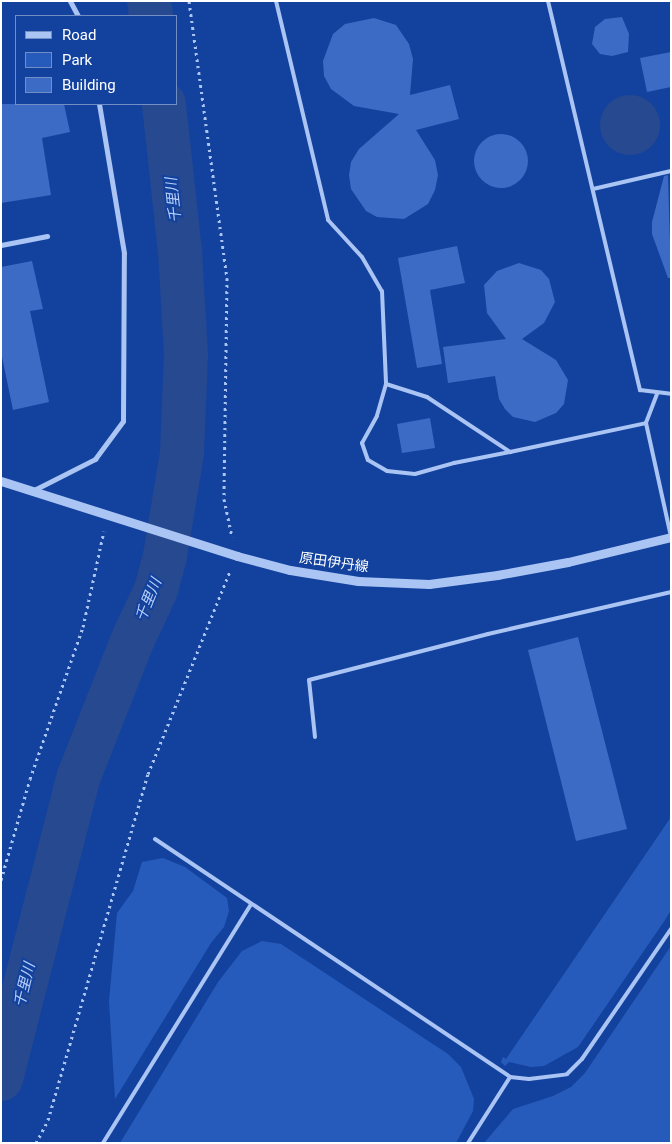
<!DOCTYPE html>
<html>
<head>
<meta charset="utf-8">
<style>
	body { margin:0 }
	#map { position:relative; width:672px; height:1144px; overflow:hidden; background:#13429e; font-family:Roboto,"Noto Sans JP",sans-serif }
	div>[style] { position:absolute }
	.green>* { inset:0; background:#265bbc }
	.water>* { inset:0; background:#27498f }
	.round { border-radius:50% }
	.river>* { height:44px; margin:-22px; padding:0 22px; transform-origin:22px; border-radius:22px; background:#27498f }
	.building>* { inset:0; background:#3c6bc5 }
	.path>* { height:3px; margin-top:-1.5px; transform-origin:0; background:repeating-linear-gradient(90deg,#aac4f4 0 2.5px,transparent 0 6.5px) }
	.service>* { height:4px; margin:-2px; padding:0 2px; transform-origin:2px; border-radius:2px; background:#aac4f4 }
	.minor>* { height:5px; margin:-2.5px; padding:0 2.5px; transform-origin:2.5px; border-radius:2.5px; background:#aac4f4 }
	.tertiary>* { height:9px; margin:-4.5px; padding:0 4.5px; transform-origin:4.5px; border-radius:4.5px; background:#aac4f4 }
	span { translate:-50% -50%; white-space:nowrap; text-align:center; line-height:1.15; -webkit-text-stroke:4px #13429e; paint-order:stroke }
	.street-label { font-size:14px; color:#fff }
	.water-label { font-size:15px; color:#b7cffa; font-style:italic }
	.frame { position:absolute; inset:0; border:2px solid #fff; pointer-events:none }
	.legend { position:absolute; left:15px; top:15px; width:162px; height:90px; box-sizing:border-box; background:#13429e; border:1px solid #718ec5; margin:0; padding:6px 9px; list-style:none; font-size:15px; color:#fff }
	.legend li { display:flex; align-items:center; gap:10px; height:25px }
	.legend b { width:25px; border:1px solid #718ec5 }
</style>
</head>
<body>
<div id="map">
	<div class="green">
		<i style="clip-path:polygon(671px 817px,671px 910px,665px 920px,578px 1047px,544px 1066px,531px 1067px,509px 1062px,505px 1066px,501px 1062px,503px 1057px,506px 1059px)"></i>
		<i style="clip-path:polygon(163px 858px,185px 867px,227px 898px,229px 911px,224px 927px,211px 943px,115px 1099px,109px 1001px,117px 913px,133px 891px,142px 862px)"></i>
		<i style="clip-path:polygon(262px 941px,281px 944px,448px 1054px,461px 1067px,474px 1099px,473px 1111px,456px 1143px,120px 1143px,218px 982px,242px 951px)"></i>
		<i style="clip-path:polygon(671px 946px,671px 1143px,484px 1143px,513px 1109px,553px 1096px,571px 1087px,585px 1073px)"></i>
	</div>
	<div class="water">
		<i class="round" style="left:600px;top:95px;width:60px;height:60px"></i>
	</div>
	<div class="river">
		<i style="left:149px;top:1px;width:15px;rotate:82deg"></i>
		<i style="left:1px;top:1079px;width:313px;rotate:-75.6deg"></i>
		<i style="left:79px;top:776px;width:147px;rotate:-68.5deg"></i>
		<i style="left:133px;top:639px;width:54px;rotate:-64.9deg"></i>
		<i style="left:156px;top:590px;width:35px;rotate:-75deg"></i>
		<i style="left:165px;top:556px;width:104px;rotate:-80.6deg"></i>
		<i style="left:182px;top:453px;width:98px;rotate:-87.7deg"></i>
		<i style="left:186px;top:355px;width:103px;rotate:-93.3deg"></i>
		<i style="left:180px;top:252px;width:149px;rotate:-96.2deg"></i>
	</div>
	<div class="building">
		<i style="clip-path:polygon(622px 17px,629px 34px,628px 52px,612px 56px,600px 54px,592px 44px,595px 27px,605px 19px)"></i>
		<i style="clip-path:polygon(374px 18px,396px 25px,409px 44px,413px 59px,410px 95px,450px 85px,459px 119px,416px 130px,435px 160px,438px 175px,435px 190px,428px 204px,404px 219px,377px 217px,366px 211px,351px 189px,349px 175px,351px 162px,359px 149px,399px 114px,354px 106px,331px 89px,324px 76px,323px 61px,333px 34px,345px 24px)"></i>
		<i style="clip-path:polygon(671px 52px,671px 87px,647px 92px,640px 58px)"></i>
		<i style="clip-path:polygon(1px 104px,64px 104px,70px 132px,42px 138px,51px 195px,1px 203px)"></i>
		<i class="round" style="left:474px;top:134px;width:54px;height:54px"></i>
		<i style="clip-path:polygon(668px 175px,671px 278px,668px 278px,652px 234px,652px 222px,664px 176px)"></i>
		<i style="clip-path:polygon(457px 246px,465px 283px,430px 290px,442px 364px,417px 368px,398px 258px)"></i>
		<i style="clip-path:polygon(32px 261px,43px 309px,30px 311px,49px 402px,13px 410px,1px 352px,1px 267px)"></i>
		<i style="clip-path:polygon(519px 263px,541px 270px,549px 279px,555px 302px,544px 323px,522px 339px,556px 360px,568px 380px,564px 404px,556px 413px,535px 422px,513px 417px,505px 409px,499px 399px,495px 376px,448px 383px,443px 347px,506px 339px,487px 313px,484px 285px,497px 271px)"></i>
		<i style="clip-path:polygon(430px 418px,435px 448px,402px 453px,397px 424px)"></i>
		<i style="clip-path:polygon(578px 637px,627px 829px,576px 841px,528px 650px)"></i>
	</div>
	<div class="path">
		<i style="left:189px;top:1px;width:280px;rotate:82.2deg"></i>
		<i style="left:227px;top:278px;width:221px;rotate:90.8deg"></i>
		<i style="left:224px;top:499px;width:39px;rotate:78deg"></i>
		<i style="left:1px;top:880px;width:105px;rotate:-74deg"></i>
		<i style="left:30px;top:779px;width:161px;rotate:-70.8deg"></i>
		<i style="left:83px;top:627px;width:98px;rotate:-77.7deg"></i>
		<i style="left:36px;top:1143px;width:26px;rotate:-62deg"></i>
		<i style="left:48px;top:1120px;width:360px;rotate:-73.9deg"></i>
		<i style="left:148px;top:774px;width:219px;rotate:-68deg"></i>
	</div>
	<div class="service">
		<i style="left:276px;top:1px;width:225px;rotate:76.6deg"></i>
		<i style="left:328px;top:220px;width:50px;rotate:47.4deg"></i>
		<i style="left:362px;top:257px;width:39px;rotate:60deg"></i>
		<i style="left:382px;top:291px;width:93px;rotate:87.5deg"></i>
		<i style="left:386px;top:384px;width:33px;rotate:106deg"></i>
		<i style="left:377px;top:416px;width:31px;rotate:119deg"></i>
		<i style="left:362px;top:443px;width:18px;rotate:71deg"></i>
		<i style="left:368px;top:460px;width:22px;rotate:30deg"></i>
		<i style="left:387px;top:471px;width:28px;rotate:6deg"></i>
		<i style="left:415px;top:474px;width:41px;rotate:-15.8deg"></i>
		<i style="left:454px;top:463px;width:57px;rotate:-11.1deg"></i>
		<i style="left:548px;top:1px;width:400px;rotate:76.7deg"></i>
		<i style="left:640px;top:390px;width:31px;rotate:7deg"></i>
		<i style="left:593px;top:189px;width:80px;rotate:-13deg"></i>
		<i style="left:386px;top:384px;width:43px;rotate:17.6deg"></i>
		<i style="left:427px;top:397px;width:100px;rotate:33.5deg"></i>
		<i style="left:510px;top:452px;width:139px;rotate:-12deg"></i>
		<i style="left:657px;top:394px;width:31px;rotate:111deg"></i>
		<i style="left:646px;top:423px;width:117px;rotate:77.6deg"></i>
		<i style="left:315px;top:737px;width:57px;rotate:-96deg"></i>
		<i style="left:309px;top:680px;width:185px;rotate:-14.4deg"></i>
		<i style="left:488px;top:634px;width:188px;rotate:-12.9deg"></i>
		<i style="left:155px;top:839px;width:427px;rotate:33.8deg"></i>
		<i style="left:510px;top:1077px;width:19px;rotate:6deg"></i>
		<i style="left:529px;top:1079px;width:38px;rotate:-7deg"></i>
		<i style="left:567px;top:1074px;width:21px;rotate:-45deg"></i>
		<i style="left:582px;top:1059px;width:158px;rotate:-55.6deg"></i>
		<i style="left:103px;top:1143px;width:281px;rotate:-58.2deg"></i>
		<i style="left:468px;top:1143px;width:78px;rotate:-57.5deg"></i>
	</div>
	<div class="minor">
		<i style="left:70px;top:1px;width:17px;rotate:62deg"></i>
		<i style="left:1px;top:245px;width:47px;rotate:-11.1deg"></i>
		<i style="left:32px;top:491px;width:71px;rotate:-26.9deg"></i>
		<i style="left:95px;top:459px;width:47px;rotate:-53.6deg"></i>
		<i style="left:123px;top:421px;width:168px;rotate:-89.7deg"></i>
		<i style="left:124px;top:253px;width:151px;rotate:-99.5deg"></i>
	</div>
	<div class="tertiary">
		<i style="left:1px;top:481px;width:248px;rotate:17.6deg"></i>
		<i style="left:237px;top:556px;width:55px;rotate:14.8deg"></i>
		<i style="left:290px;top:570px;width:69px;rotate:9.2deg"></i>
		<i style="left:358px;top:581px;width:71px;rotate:2.4deg"></i>
		<i style="left:429px;top:584px;width:69px;rotate:-7.5deg"></i>
		<i style="left:497px;top:575px;width:72px;rotate:-10.4deg"></i>
		<i style="left:568px;top:562px;width:106px;rotate:-13.6deg"></i>
	</div>
	<div class="street-label">
		<span style="left:334px;top:562px;rotate:8deg">原田伊丹線</span>
	</div>
	<div class="water-label">
		<span style="left:174px;top:200px;rotate:-96deg">千里川</span>
		<span style="left:149px;top:600px;rotate:-68deg">千里川</span>
		<span style="left:25px;top:985px;rotate:-76deg">千里川</span>
	</div>
	<div class="frame"></div>
	<ul class="legend">
	<li><b style="height:6px;background:#aac4f4"></b>Road</li>
	<li><b style="height:14px;background:#265bbc"></b>Park</li>
	<li><b style="height:14px;background:#3c6bc5"></b>Building</li>
	</ul>
</div>
</body>
</html>
